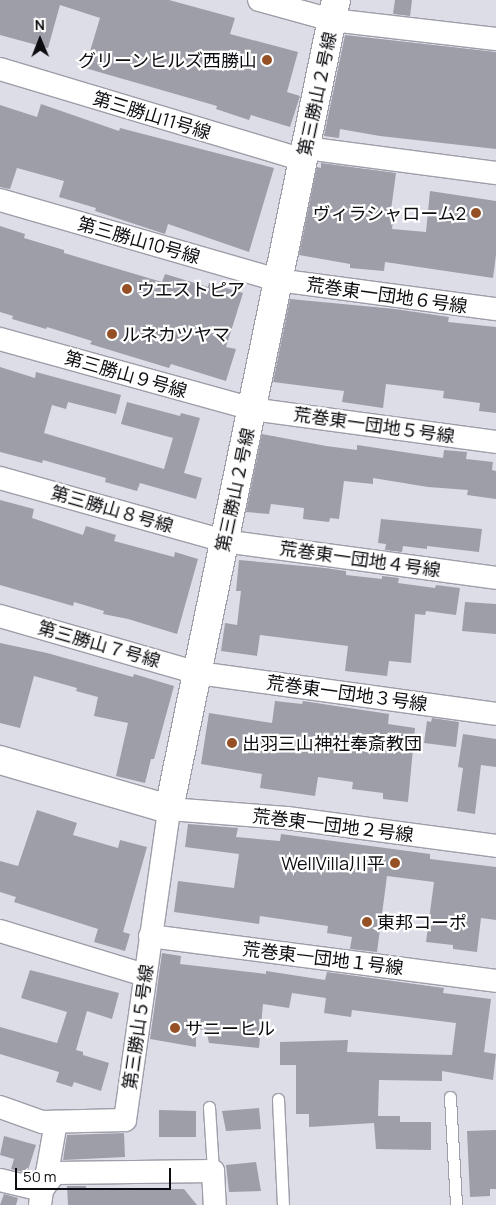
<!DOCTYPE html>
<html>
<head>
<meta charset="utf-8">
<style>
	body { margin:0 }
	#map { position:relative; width:496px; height:1205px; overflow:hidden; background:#dddde8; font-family:Manrope,"Noto Sans JP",sans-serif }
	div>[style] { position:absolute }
	.building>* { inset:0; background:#9e9ea8 }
	.roads { filter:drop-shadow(1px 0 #9d9ea8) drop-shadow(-1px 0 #9d9ea8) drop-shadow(0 1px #9d9ea8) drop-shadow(0 -1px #9d9ea8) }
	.service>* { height:11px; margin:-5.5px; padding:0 5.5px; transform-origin:5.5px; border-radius:5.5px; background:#fff }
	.minor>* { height:22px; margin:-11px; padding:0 11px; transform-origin:11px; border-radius:11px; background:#fff }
	.tertiary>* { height:28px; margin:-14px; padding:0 14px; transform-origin:14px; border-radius:14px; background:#fff }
	.dots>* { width:14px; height:14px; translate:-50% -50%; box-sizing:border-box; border:2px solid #fff; border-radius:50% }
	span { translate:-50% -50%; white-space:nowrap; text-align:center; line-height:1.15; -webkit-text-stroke:4.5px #fff; paint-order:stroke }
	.poi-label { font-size:18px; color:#0d0d11 }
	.right { translate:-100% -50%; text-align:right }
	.left { translate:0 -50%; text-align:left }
	.street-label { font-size:18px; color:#0d0d11 }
	.north { position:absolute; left:15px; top:15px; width:50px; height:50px; -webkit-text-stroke:4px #fff; paint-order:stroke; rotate:359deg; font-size:14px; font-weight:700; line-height:20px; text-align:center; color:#0d0d11 }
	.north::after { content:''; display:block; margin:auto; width:18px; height:22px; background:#0d0d11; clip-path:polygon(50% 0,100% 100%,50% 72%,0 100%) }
	.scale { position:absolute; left:15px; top:1168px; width:156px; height:22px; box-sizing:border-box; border:2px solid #0d0d11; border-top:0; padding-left:6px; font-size:15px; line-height:18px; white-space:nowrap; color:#0d0d11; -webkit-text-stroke:4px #fff; paint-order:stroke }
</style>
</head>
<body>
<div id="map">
	<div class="building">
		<i style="clip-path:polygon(0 0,169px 0,235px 18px,230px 34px,298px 52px,287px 92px,300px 96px,290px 127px,251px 115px,249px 120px,216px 109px,217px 106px,85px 68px,100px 18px,60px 5px,48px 48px,0 35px)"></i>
		<i style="clip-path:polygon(395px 0,412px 0,410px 16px,393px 14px)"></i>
		<i style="clip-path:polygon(345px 35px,496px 52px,496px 149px,380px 136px,340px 129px,339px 138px,324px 136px)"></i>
		<i style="clip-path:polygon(41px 104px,119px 131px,120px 128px,274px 168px,249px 252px,168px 224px,165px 234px,95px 211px,96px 208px,59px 197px,64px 181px,17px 168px,10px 189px,0 187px,0 105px,37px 117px)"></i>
		<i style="clip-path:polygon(321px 163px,396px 173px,391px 210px,394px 211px,392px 229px,426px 232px,430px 191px,496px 201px,496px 255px,493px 278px,385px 262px,384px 271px,350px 268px,350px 264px,299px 255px,317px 167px,321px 168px)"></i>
		<i style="clip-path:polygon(0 226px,25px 234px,24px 238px,64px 250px,64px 253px,162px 282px,165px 274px,208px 287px,209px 283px,243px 293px,226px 347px,236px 349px,226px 381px,171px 364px,169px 368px,90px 344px,92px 341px,47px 327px,46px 329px,12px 319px,13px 316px,0 312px)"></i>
		<i style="clip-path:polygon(290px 299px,395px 309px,449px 317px,448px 322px,496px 327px,496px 413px,479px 411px,480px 403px,443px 398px,444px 391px,386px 384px,383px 408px,342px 402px,344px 391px,273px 382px)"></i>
		<i style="clip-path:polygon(0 367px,35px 378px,36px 372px,121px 395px,116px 414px,68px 402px,66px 409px,52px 405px,44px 433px,164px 469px,173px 438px,121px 424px,127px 402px,180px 416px,181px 413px,200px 418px,184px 473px,202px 478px,196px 499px,140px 483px,137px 491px,105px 482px,106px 478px,43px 460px,42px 463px,0 452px)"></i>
		<i style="clip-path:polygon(262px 434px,326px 446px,357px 450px,357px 445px,443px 458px,444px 450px,467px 452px,466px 459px,493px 462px,492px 470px,496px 471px,496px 499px,467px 495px,468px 490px,428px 487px,373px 478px,373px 484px,344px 481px,339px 519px,330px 518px,329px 522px,303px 519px,304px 508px,271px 504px,269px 514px,246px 512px)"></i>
		<i style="clip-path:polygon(0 500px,34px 509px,32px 518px,83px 535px,86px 526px,116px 535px,114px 541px,174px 557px,175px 552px,198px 559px,177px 634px,128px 619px,103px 614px,104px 611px,74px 602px,73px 606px,0 585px)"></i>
		<i style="clip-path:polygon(381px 519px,482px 529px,479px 552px,427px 546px,427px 549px,403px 546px,402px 552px,385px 550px,386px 544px,378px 543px)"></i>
		<i style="clip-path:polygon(239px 560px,325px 568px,346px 571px,346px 575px,382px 579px,382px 576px,399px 578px,398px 583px,435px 588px,436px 585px,460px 588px,456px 615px,426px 611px,425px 615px,415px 614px,411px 663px,389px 661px,387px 676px,345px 671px,348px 646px,260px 635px,257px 656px,221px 651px,225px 623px,237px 625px,241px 591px,236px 591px)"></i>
		<i style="clip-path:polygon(465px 602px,496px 604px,496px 634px,462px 631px)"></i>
		<i style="clip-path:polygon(0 643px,47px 653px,133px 677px,134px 674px,174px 686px,154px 759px,151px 759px,145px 783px,116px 776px,128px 723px,94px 716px,98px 697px,76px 691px,77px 688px,34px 676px,20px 728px,0 723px)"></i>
		<i style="clip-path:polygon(275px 701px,302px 704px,303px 701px,389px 714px,388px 724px,415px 728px,408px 802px,383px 799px,383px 793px,352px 789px,353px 782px,318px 777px,315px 796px,260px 788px,262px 774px,201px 764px,209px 713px,272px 723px)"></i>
		<i style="clip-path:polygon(432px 718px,459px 722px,456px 747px,424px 743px,427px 721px,431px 722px)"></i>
		<i style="clip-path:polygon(463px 734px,496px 739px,496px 767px,481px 765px,475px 814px,457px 811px,463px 768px,458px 767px)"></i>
		<i style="clip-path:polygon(37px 810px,77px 823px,73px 835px,118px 848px,120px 840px,147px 847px,123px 932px,130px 934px,125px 951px,94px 942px,98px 929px,14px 902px,16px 897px,0 892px,0 861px,18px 866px)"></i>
		<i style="clip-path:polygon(188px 824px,238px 828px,236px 837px,280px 841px,281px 834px,430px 854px,430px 859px,496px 867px,496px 920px,481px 918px,477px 952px,453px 949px,453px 945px,426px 942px,434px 882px,387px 876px,377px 952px,350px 949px,352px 937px,327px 933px,328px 926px,260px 916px,259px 924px,174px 912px,178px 881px,234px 888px,239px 854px,185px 847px)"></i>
		<i style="clip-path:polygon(162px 953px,181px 956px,180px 964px,266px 974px,266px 971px,325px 980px,327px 972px,444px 988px,443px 993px,491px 999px,484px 1052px,496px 1054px,493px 1080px,442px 1071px,442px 1081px,379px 1080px,378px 1116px,400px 1116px,400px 1122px,431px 1122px,431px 1150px,376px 1149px,374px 1123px,309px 1127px,309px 1114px,296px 1114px,296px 1065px,280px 1065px,280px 1042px,348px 1040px,347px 1052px,452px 1055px,456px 1023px,352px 1010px,351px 1017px,324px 1013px,326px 998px,292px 993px,289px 1008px,263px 1004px,259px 1048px,209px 1043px,206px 1029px,196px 1030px,196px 1047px,150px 1039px)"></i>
		<i style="clip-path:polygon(30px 970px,119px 993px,112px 1019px,87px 1011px,76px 1050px,83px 1052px,83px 1055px,109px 1063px,101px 1091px,74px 1082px,72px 1087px,56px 1082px,59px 1072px,0 1054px,0 1027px,57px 1043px,67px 1012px,21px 998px)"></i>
		<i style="clip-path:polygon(259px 1108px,261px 1129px,226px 1131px,222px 1111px)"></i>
		<i style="clip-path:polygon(159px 1110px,196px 1111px,196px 1137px,159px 1137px)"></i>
		<i style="clip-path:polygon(496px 1130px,496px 1189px,490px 1189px,490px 1196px,470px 1197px,467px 1131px)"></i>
		<i style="clip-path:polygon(124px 1133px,125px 1157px,63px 1160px,67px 1135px)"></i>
		<i style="clip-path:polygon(4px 1136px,36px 1145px,27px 1173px,11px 1169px,14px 1159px,0 1155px)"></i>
		<i style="clip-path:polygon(256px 1162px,261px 1191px,229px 1192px,226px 1165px)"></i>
		<i style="clip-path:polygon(67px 1186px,86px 1186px,86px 1190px,184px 1189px,197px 1205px,68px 1205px)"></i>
		<i style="clip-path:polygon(4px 1194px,18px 1198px,16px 1205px,0 1205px)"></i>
	</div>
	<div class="roads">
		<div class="service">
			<i style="left:450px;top:1097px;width:108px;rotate:86.8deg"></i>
			<i style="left:278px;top:1099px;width:106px;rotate:87.3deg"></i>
			<i style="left:209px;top:1107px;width:64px;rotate:86.4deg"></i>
		</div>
		<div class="minor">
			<i style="left:259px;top:0;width:76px;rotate:15.3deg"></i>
			<i style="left:332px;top:20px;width:165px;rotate:6.6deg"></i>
			<i style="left:0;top:69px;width:316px;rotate:16.7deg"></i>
			<i style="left:306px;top:148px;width:192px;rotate:7.5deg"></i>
			<i style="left:0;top:200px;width:289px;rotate:16.1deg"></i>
			<i style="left:278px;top:280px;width:220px;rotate:7.6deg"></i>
			<i style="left:0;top:339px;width:262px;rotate:15.5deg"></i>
			<i style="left:252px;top:409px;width:246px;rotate:7.7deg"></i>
			<i style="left:0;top:478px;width:233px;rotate:15.7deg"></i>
			<i style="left:224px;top:541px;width:275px;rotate:7.7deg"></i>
			<i style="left:0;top:616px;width:206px;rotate:16.1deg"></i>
			<i style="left:198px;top:673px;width:301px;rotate:7.8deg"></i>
			<i style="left:0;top:931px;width:152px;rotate:16.9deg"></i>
			<i style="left:150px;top:936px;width:349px;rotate:7.4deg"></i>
			<i style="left:0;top:1107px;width:45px;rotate:19.7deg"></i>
			<i style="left:42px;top:1122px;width:83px;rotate:-1.4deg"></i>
			<i style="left:125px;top:1120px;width:314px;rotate:-81.9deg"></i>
			<i style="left:169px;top:809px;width:118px;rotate:4.4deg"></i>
			<i style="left:287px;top:818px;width:211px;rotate:7.6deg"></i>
			<i style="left:50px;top:1179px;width:7px;rotate:-117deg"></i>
			<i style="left:47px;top:1173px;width:52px;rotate:-80deg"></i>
			<i style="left:0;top:1180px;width:43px;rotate:13.4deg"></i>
			<i style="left:40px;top:1205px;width:15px;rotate:-82deg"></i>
			<i style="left:42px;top:1190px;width:21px;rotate:-53deg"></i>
			<i style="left:55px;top:1173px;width:158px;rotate:-0.7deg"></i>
			<i style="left:213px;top:1171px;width:34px;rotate:87deg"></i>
		</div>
		<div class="tertiary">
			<i style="left:0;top:760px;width:176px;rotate:16.2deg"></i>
			<i style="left:169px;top:809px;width:826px;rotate:-78.34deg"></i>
		</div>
	</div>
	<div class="dots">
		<i style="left:267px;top:60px;background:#955026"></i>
		<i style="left:476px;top:213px;background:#955026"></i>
		<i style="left:127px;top:289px;background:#955026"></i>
		<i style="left:112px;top:334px;background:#955026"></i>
		<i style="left:232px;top:743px;background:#955026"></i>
		<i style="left:395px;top:863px;background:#955026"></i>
		<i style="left:367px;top:922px;background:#955026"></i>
		<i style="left:175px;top:1028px;background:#955026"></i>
	</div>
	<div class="poi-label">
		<span class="right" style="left:257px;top:60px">グリーンヒルズ西勝山</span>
		<span class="right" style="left:466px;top:213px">ヴィラシャローム2</span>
		<span class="left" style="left:137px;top:289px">ウエストピア</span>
		<span class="left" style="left:122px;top:334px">ルネカツヤマ</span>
		<span class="left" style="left:242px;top:743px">出羽三山神社奉斎教団</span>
		<span class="right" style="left:385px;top:863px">WellVilla川平</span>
		<span class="left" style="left:377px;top:922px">東邦コーポ</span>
		<span class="left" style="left:185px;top:1028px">サニーヒル</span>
	</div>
	<div class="street-label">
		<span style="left:317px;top:94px;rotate:-78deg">第三勝山２号線</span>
		<span style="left:152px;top:115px;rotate:17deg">第三勝山11号線</span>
		<span style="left:139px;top:240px;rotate:16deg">第三勝山10号線</span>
		<span style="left:387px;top:295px;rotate:8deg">荒巻東一団地６号線</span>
		<span style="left:126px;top:374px;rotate:16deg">第三勝山９号線</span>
		<span style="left:374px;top:425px;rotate:8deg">荒巻東一団地５号線</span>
		<span style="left:235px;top:490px;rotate:-78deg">第三勝山２号線</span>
		<span style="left:112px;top:509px;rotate:16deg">第三勝山８号線</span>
		<span style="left:360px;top:559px;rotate:8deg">荒巻東一団地４号線</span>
		<span style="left:99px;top:644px;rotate:16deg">第三勝山７号線</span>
		<span style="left:347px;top:693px;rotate:8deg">荒巻東一団地３号線</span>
		<span style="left:333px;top:825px;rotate:7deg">荒巻東一団地２号線</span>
		<span style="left:323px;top:958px;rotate:7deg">荒巻東一団地１号線</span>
		<span style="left:138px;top:1027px;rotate:-82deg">第三勝山５号線</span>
	</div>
	<div class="north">N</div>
	<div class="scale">50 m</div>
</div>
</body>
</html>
